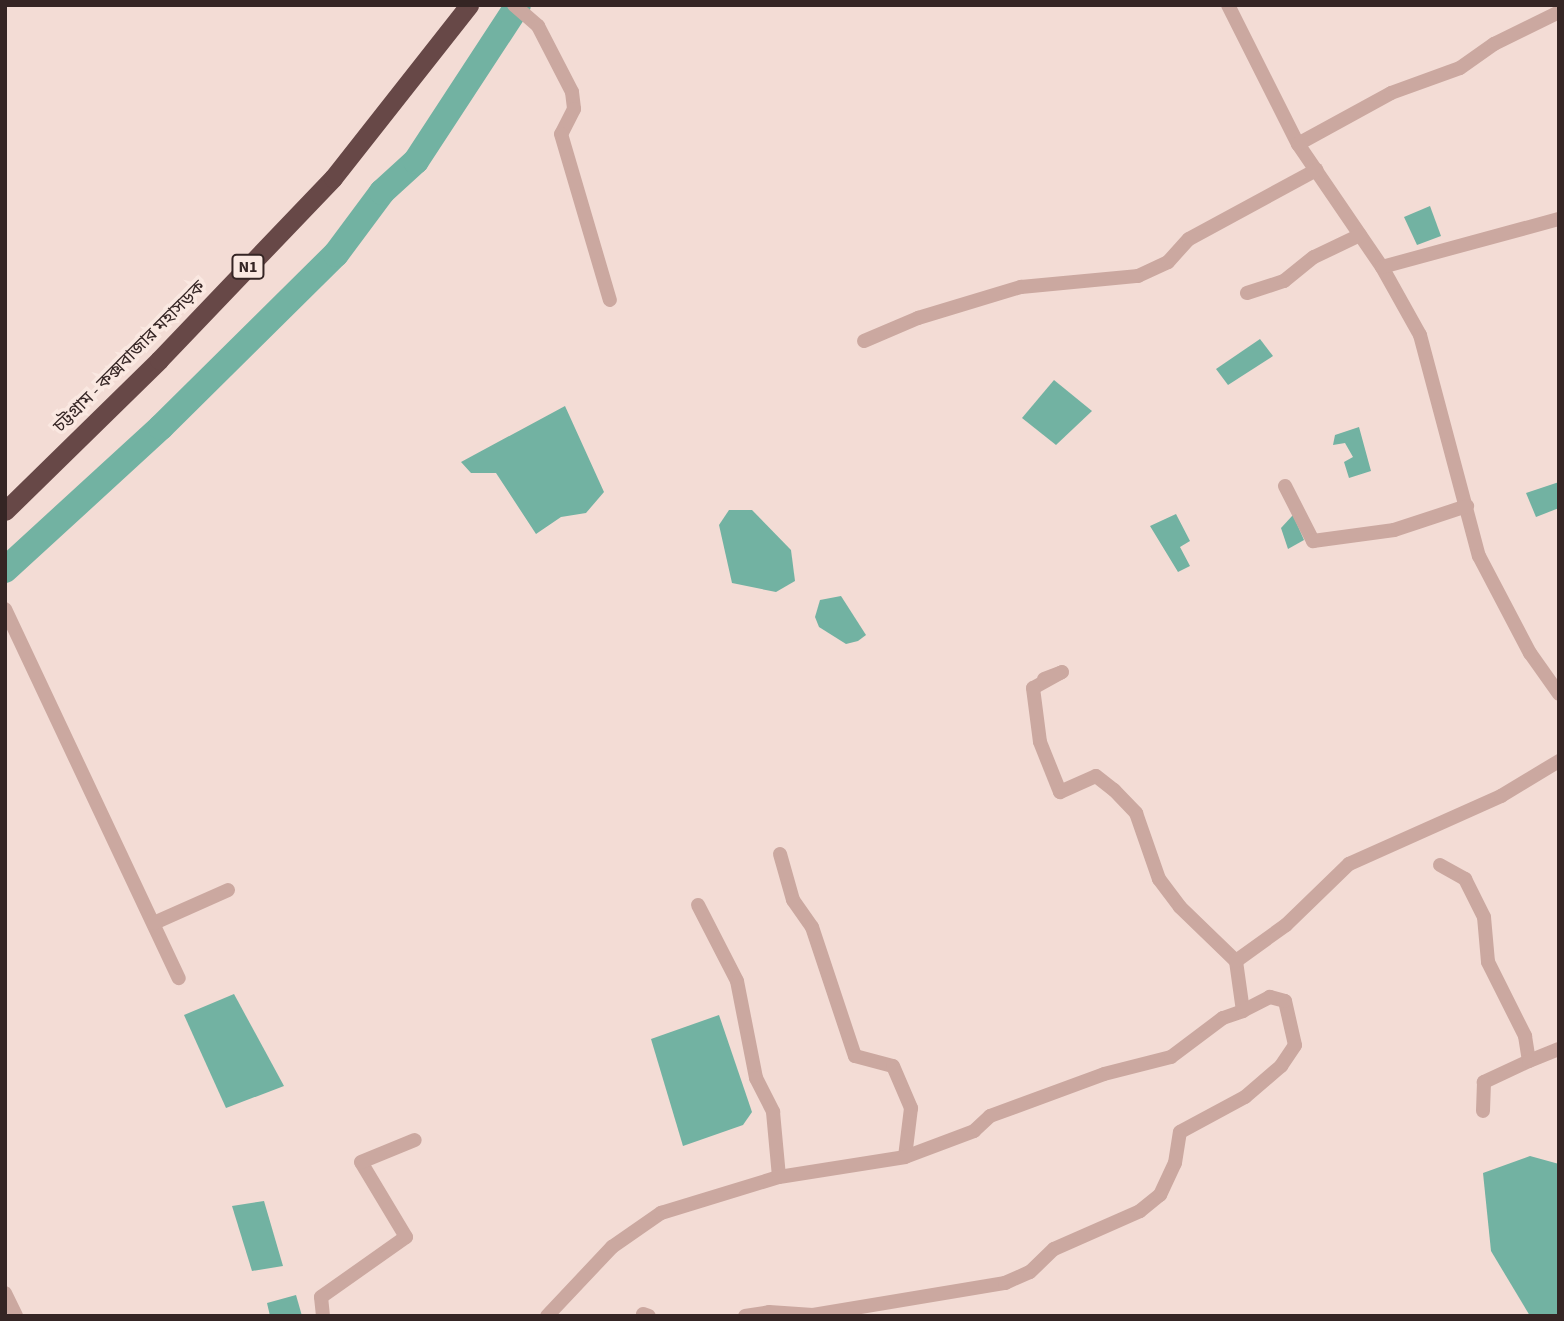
<!DOCTYPE html>
<html>
<head>
<meta charset="utf-8">
<style>
	body { margin:0 }
	#map { position:relative; width:1564px; height:1321px; overflow:hidden; background:#f3dcd5; font-family:"Source Sans 3","Noto Sans Bengali",sans-serif }
	div>[style] { position:absolute }
	.water>* { inset:0; background:#72b2a2 }
	.river>* { height:26px; margin:-13px; padding:0 13px; transform-origin:13px; border-radius:13px; background:#72b2a2 }
	.minor>* { height:14px; margin:-7px; padding:0 7px; transform-origin:7px; border-radius:7px; background:#cba8a0 }
	.trunk>* { height:19px; margin:-9.5px; padding:0 9.5px; transform-origin:9.5px; border-radius:9.5px; background:#674847 }
	span { translate:-50% -50%; white-space:nowrap; text-align:center; line-height:1.15; -webkit-text-stroke:7px #fae8e1; paint-order:stroke }
	.shield-label span { padding:2px 5px; background:#fae8e1; border:2px solid; border-radius:5px; -webkit-text-stroke-width:0 }
	.shield-label { font-size:16px; color:#352524; font-weight:700 }
	.street-label { font-size:18px; color:#352524 }
	.frame { position:absolute; inset:0; border:7px solid #352524; pointer-events:none }
</style>
</head>
<body>
<div id="map">
	<div class="water">
		<i style="clip-path:polygon(1430px 206px,1441px 236px,1417px 245px,1404px 217px)"></i>
		<i style="clip-path:polygon(1260px 339px,1273px 356px,1228px 385px,1216px 369px)"></i>
		<i style="clip-path:polygon(1054px 380px,1092px 411px,1056px 445px,1022px 418px)"></i>
		<i style="clip-path:polygon(565px 406px,604px 492px,586px 513px,561px 517px,536px 534px,496px 473px,471px 473px,461px 462px)"></i>
		<i style="clip-path:polygon(1359px 427px,1371px 471px,1349px 478px,1344px 462px,1353px 457px,1345px 443px,1333px 445px,1335px 435px)"></i>
		<i style="clip-path:polygon(1559px 482px,1559px 508px,1536px 517px,1526px 493px)"></i>
		<i style="clip-path:polygon(729px 510px,752px 510px,791px 550px,795px 581px,776px 592px,732px 583px,719px 525px)"></i>
		<i style="clip-path:polygon(1176px 514px,1190px 541px,1180px 547px,1190px 566px,1178px 572px,1150px 526px)"></i>
		<i style="clip-path:polygon(1293px 515px,1304px 540px,1288px 549px,1281px 528px)"></i>
		<i style="clip-path:polygon(841px 596px,866px 635px,858px 641px,846px 644px,819px 627px,815px 617px,820px 600px)"></i>
		<i style="clip-path:polygon(234px 994px,284px 1086px,226px 1108px,184px 1015px)"></i>
		<i style="clip-path:polygon(719px 1015px,752px 1112px,743px 1125px,683px 1146px,651px 1039px)"></i>
		<i style="clip-path:polygon(1530px 1156px,1559px 1164px,1559px 1316px,1530px 1316px,1491px 1251px,1483px 1173px)"></i>
		<i style="clip-path:polygon(264px 1201px,283px 1266px,252px 1271px,232px 1206px)"></i>
		<i style="clip-path:polygon(296px 1295px,302px 1316px,270px 1316px,267px 1303px)"></i>
	</div>
	<div class="river">
		<i style="left:5px;top:570px;width:212px;rotate:-42.5deg"></i>
		<i style="left:161px;top:427px;width:246px;rotate:-44.7deg"></i>
		<i style="left:336px;top:254px;width:77px;rotate:-53.4deg"></i>
		<i style="left:382px;top:192px;width:46px;rotate:-42.4deg"></i>
		<i style="left:416px;top:161px;width:186px;rotate:-56.8deg"></i>
	</div>
	<div class="minor">
		<i style="left:514px;top:5px;width:32px;rotate:41deg"></i>
		<i style="left:538px;top:26px;width:74px;rotate:62.7deg"></i>
		<i style="left:572px;top:92px;width:17px;rotate:83deg"></i>
		<i style="left:574px;top:109px;width:28px;rotate:117deg"></i>
		<i style="left:561px;top:134px;width:173px;rotate:73.6deg"></i>
		<i style="left:1228px;top:5px;width:156px;rotate:63.3deg"></i>
		<i style="left:1298px;top:144px;width:149px;rotate:55.7deg"></i>
		<i style="left:1382px;top:267px;width:78px;rotate:60.8deg"></i>
		<i style="left:1420px;top:335px;width:229px;rotate:75.1deg"></i>
		<i style="left:1479px;top:556px;width:110px;rotate:62.3deg"></i>
		<i style="left:1530px;top:653px;width:50px;rotate:54.7deg"></i>
		<i style="left:1298px;top:144px;width:106px;rotate:-28.7deg"></i>
		<i style="left:1391px;top:93px;width:73px;rotate:-19.9deg"></i>
		<i style="left:1460px;top:68px;width:42px;rotate:-35.2deg"></i>
		<i style="left:1494px;top:44px;width:72px;rotate:-26.2deg"></i>
		<i style="left:1382px;top:267px;width:183px;rotate:-15.2deg"></i>
		<i style="left:1247px;top:293px;width:39px;rotate:-18deg"></i>
		<i style="left:1284px;top:281px;width:38px;rotate:-39deg"></i>
		<i style="left:1314px;top:257px;width:51px;rotate:-25.6deg"></i>
		<i style="left:864px;top:341px;width:59px;rotate:-23.1deg"></i>
		<i style="left:918px;top:318px;width:108px;rotate:-16.8deg"></i>
		<i style="left:1021px;top:287px;width:118px;rotate:-5.4deg"></i>
		<i style="left:1138px;top:276px;width:33px;rotate:-25deg"></i>
		<i style="left:1168px;top:262px;width:31px;rotate:-48deg"></i>
		<i style="left:1189px;top:239px;width:145px;rotate:-28.5deg"></i>
		<i style="left:1285px;top:486px;width:62px;rotate:63deg"></i>
		<i style="left:1313px;top:541px;width:82px;rotate:-7.7deg"></i>
		<i style="left:1394px;top:530px;width:77px;rotate:-18.2deg"></i>
		<i style="left:5px;top:609px;width:408px;rotate:64.8deg"></i>
		<i style="left:1044px;top:679px;width:19px;rotate:-21deg"></i>
		<i style="left:1062px;top:672px;width:33px;rotate:151deg"></i>
		<i style="left:1033px;top:688px;width:54px;rotate:82.6deg"></i>
		<i style="left:1040px;top:742px;width:54px;rotate:68.2deg"></i>
		<i style="left:1060px;top:792px;width:39px;rotate:-24deg"></i>
		<i style="left:1096px;top:776px;width:23px;rotate:38deg"></i>
		<i style="left:1114px;top:790px;width:32px;rotate:46deg"></i>
		<i style="left:1136px;top:813px;width:70px;rotate:70.8deg"></i>
		<i style="left:1159px;top:879px;width:35px;rotate:53deg"></i>
		<i style="left:1180px;top:907px;width:78px;rotate:44deg"></i>
		<i style="left:780px;top:854px;width:48px;rotate:74.2deg"></i>
		<i style="left:793px;top:900px;width:33px;rotate:55deg"></i>
		<i style="left:812px;top:927px;width:136px;rotate:71.6deg"></i>
		<i style="left:855px;top:1056px;width:39px;rotate:15deg"></i>
		<i style="left:893px;top:1066px;width:46px;rotate:66.8deg"></i>
		<i style="left:911px;top:1108px;width:49px;rotate:97deg"></i>
		<i style="left:1440px;top:865px;width:29px;rotate:29deg"></i>
		<i style="left:1465px;top:879px;width:42px;rotate:63.4deg"></i>
		<i style="left:1484px;top:917px;width:45px;rotate:84.9deg"></i>
		<i style="left:1488px;top:962px;width:83px;rotate:63.4deg"></i>
		<i style="left:1525px;top:1036px;width:25px;rotate:81deg"></i>
		<i style="left:1529px;top:1061px;width:50px;rotate:155deg"></i>
		<i style="left:1484px;top:1082px;width:29px;rotate:92deg"></i>
		<i style="left:698px;top:905px;width:85px;rotate:62.8deg"></i>
		<i style="left:737px;top:981px;width:99px;rotate:78.9deg"></i>
		<i style="left:756px;top:1078px;width:38px;rotate:63deg"></i>
		<i style="left:773px;top:1112px;width:65px;rotate:84.7deg"></i>
		<i style="left:154px;top:923px;width:81px;rotate:-24deg"></i>
		<i style="left:1529px;top:1061px;width:32px;rotate:-22deg"></i>
		<i style="left:5px;top:1293px;width:25px;rotate:64deg"></i>
		<i style="left:643px;top:1314px;width:6px;rotate:18deg"></i>
		<i style="left:323px;top:1316px;width:19px;rotate:-96deg"></i>
		<i style="left:321px;top:1297px;width:104px;rotate:-35.2deg"></i>
		<i style="left:406px;top:1237px;width:87px;rotate:-121deg"></i>
		<i style="left:361px;top:1162px;width:58px;rotate:-22.2deg"></i>
		<i style="left:547px;top:1316px;width:95px;rotate:-46.7deg"></i>
		<i style="left:612px;top:1247px;width:60px;rotate:-34.8deg"></i>
		<i style="left:661px;top:1213px;width:123px;rotate:-17deg"></i>
		<i style="left:779px;top:1177px;width:128px;rotate:-9deg"></i>
		<i style="left:905px;top:1157px;width:74px;rotate:-20.6deg"></i>
		<i style="left:974px;top:1131px;width:22px;rotate:-43deg"></i>
		<i style="left:990px;top:1116px;width:121px;rotate:-20.2deg"></i>
		<i style="left:1104px;top:1074px;width:69px;rotate:-14.2deg"></i>
		<i style="left:1171px;top:1057px;width:65px;rotate:-36.9deg"></i>
		<i style="left:1223px;top:1018px;width:21px;rotate:-19deg"></i>
		<i style="left:1243px;top:1011px;width:50px;rotate:-98deg"></i>
		<i style="left:1236px;top:961px;width:62px;rotate:-35.8deg"></i>
		<i style="left:1286px;top:925px;width:88px;rotate:-44.1deg"></i>
		<i style="left:1349px;top:864px;width:167px;rotate:-24.1deg"></i>
		<i style="left:1501px;top:796px;width:68px;rotate:-31.1deg"></i>
		<i style="left:745px;top:1316px;width:24px;rotate:-9deg"></i>
		<i style="left:769px;top:1312px;width:44px;rotate:3.9deg"></i>
		<i style="left:813px;top:1315px;width:195px;rotate:-9.5deg"></i>
		<i style="left:1005px;top:1283px;width:27px;rotate:-24deg"></i>
		<i style="left:1030px;top:1272px;width:33px;rotate:-44deg"></i>
		<i style="left:1054px;top:1249px;width:94px;rotate:-23.8deg"></i>
		<i style="left:1140px;top:1211px;width:26px;rotate:-39deg"></i>
		<i style="left:1160px;top:1195px;width:35px;rotate:-65deg"></i>
		<i style="left:1175px;top:1163px;width:31px;rotate:-81deg"></i>
		<i style="left:1180px;top:1132px;width:74px;rotate:-28.3deg"></i>
		<i style="left:1245px;top:1097px;width:48px;rotate:-40.7deg"></i>
		<i style="left:1281px;top:1066px;width:25px;rotate:-56deg"></i>
		<i style="left:1295px;top:1045px;width:45px;rotate:-102.8deg"></i>
		<i style="left:1285px;top:1001px;width:16px;rotate:-165deg"></i>
		<i style="left:1270px;top:997px;width:30px;rotate:153deg"></i>
	</div>
	<div class="trunk">
		<i style="left:5px;top:511px;width:216px;rotate:-44.4deg"></i>
		<i style="left:159px;top:360px;width:252px;rotate:-46.3deg"></i>
		<i style="left:333px;top:178px;width:220px;rotate:-51.8deg"></i>
	</div>
	<div class="shield-label">
		<span style="left:248px;top:267px">N1</span>
	</div>
	<div class="street-label">
		<span style="left:130px;top:357px;rotate:-45deg">চট্টগ্রাম - কক্সবাজার মহাসড়ক</span>
	</div>
	<div class="frame"></div>
</div>
</body>
</html>
